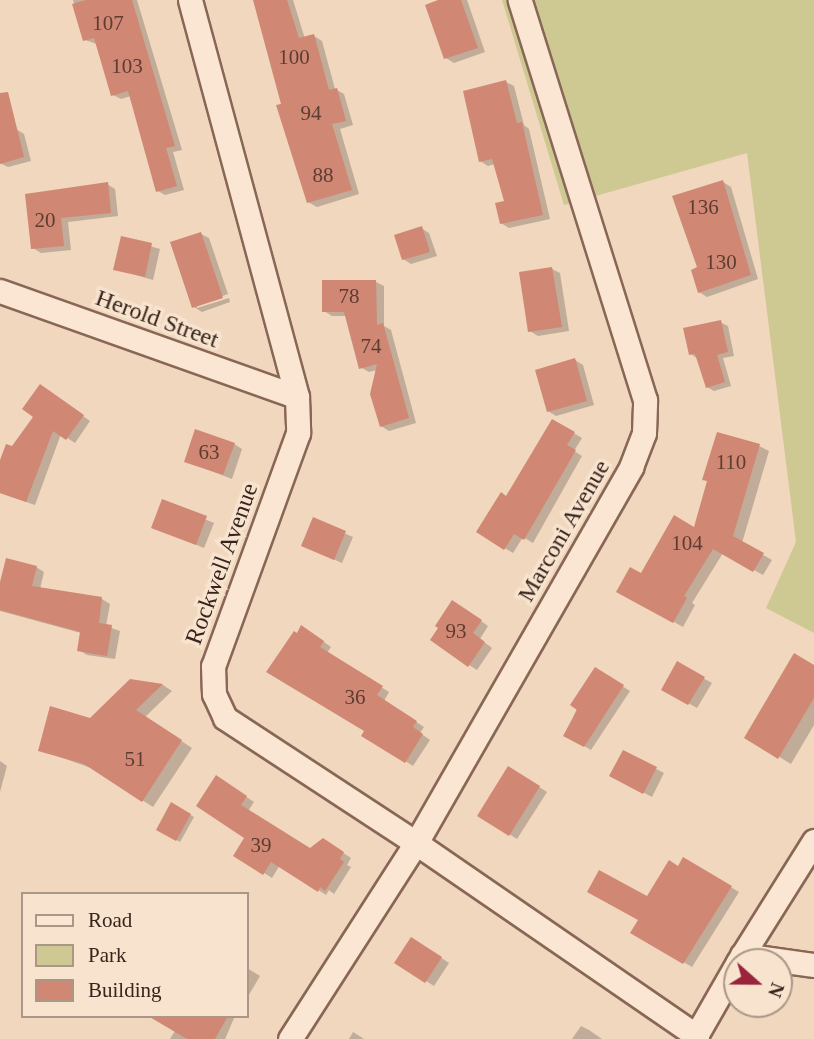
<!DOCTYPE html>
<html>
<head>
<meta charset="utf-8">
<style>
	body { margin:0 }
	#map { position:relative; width:814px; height:1039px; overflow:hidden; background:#f0d7be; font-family:"Times New Roman",serif }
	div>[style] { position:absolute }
	.green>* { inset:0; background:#cec992 }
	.shadow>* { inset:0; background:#0003 }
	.building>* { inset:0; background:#d08773 }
	.roads { filter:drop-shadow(2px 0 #896756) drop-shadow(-2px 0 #896756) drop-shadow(0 2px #896756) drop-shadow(0 -2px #896756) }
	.street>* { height:23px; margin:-11.5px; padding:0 11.5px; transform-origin:11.5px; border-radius:11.5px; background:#fae6d2 }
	span { translate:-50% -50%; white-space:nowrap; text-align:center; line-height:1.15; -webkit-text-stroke:7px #f7e3ce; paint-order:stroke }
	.number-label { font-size:21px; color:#5d3d32 }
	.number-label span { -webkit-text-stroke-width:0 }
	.street-label { font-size:24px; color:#37241c }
	.legend { position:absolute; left:21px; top:892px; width:228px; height:126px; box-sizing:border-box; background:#f7e3ce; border:2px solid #aa9787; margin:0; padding:9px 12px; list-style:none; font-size:21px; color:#37241c }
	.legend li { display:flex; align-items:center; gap:14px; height:35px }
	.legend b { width:35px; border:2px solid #aa9787 }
	.north { position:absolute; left:723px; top:948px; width:70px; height:70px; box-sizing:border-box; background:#f7e3ce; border:2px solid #aa9787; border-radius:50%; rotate:111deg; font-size:19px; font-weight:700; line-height:28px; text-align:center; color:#37241c }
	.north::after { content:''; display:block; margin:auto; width:24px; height:32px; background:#9a243c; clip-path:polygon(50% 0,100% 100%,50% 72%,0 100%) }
</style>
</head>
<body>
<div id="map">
	<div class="green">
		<i style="clip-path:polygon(502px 0,814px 0,814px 633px,766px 608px,796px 542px,747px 153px,564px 205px)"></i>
	</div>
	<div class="shadow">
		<i style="clip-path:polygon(73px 0,137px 0,182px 150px,173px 152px,184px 190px,165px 195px,158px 191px,131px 96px,121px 99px,113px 95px,97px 44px,85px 40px)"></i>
		<i style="clip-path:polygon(255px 0,293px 0,305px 39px,314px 36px,322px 41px,335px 89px,344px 94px,353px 125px,340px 129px,359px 194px,317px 207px,308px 202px)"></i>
		<i style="clip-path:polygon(444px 0,467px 0,485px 52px,454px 63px,446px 58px)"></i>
		<i style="clip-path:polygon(506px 82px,514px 86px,524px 125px,529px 129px,550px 219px,509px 228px,501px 223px,506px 203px,495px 164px,488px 166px,480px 161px)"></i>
		<i style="clip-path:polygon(16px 129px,24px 134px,31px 161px,8px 167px,0 163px,0 133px)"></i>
		<i style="clip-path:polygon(723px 182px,731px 187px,758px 279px,707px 297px,699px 292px,699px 268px)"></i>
		<i style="clip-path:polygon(107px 184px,115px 189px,118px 216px,68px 222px,71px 250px,41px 253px,33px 248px,27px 196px)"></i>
		<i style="clip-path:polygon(421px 228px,429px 233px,437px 256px,411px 264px,403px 259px)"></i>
		<i style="clip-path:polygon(201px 234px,209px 238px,228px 294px,197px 305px,197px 308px,229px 298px,230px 302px,202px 312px,194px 307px)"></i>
		<i style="clip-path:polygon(122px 238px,160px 249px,153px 280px,115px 269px)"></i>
		<i style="clip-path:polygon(552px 269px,560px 273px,569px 331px,538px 336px,530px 331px)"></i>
		<i style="clip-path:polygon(376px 282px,384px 286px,384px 326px,391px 330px,416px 423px,389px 431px,381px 426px,377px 370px,369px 372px,360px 367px,347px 316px,332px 316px,324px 311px)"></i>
		<i style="clip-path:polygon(720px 322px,728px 326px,734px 356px,723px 358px,731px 386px,714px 391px,707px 387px,698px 359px,691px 354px)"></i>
		<i style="clip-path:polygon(575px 360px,583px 365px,594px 405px,556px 416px,548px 411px)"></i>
		<i style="clip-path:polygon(49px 391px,90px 421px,75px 443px,61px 434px,35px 505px,0 493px,0 465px,36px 416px)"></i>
		<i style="clip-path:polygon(553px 421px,582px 438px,574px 451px,582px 456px,533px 543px,523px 537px,513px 553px,478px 532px,507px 498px)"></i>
		<i style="clip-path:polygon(234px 444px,242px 449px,232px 479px,186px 461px)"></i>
		<i style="clip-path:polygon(759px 446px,769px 451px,742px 543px,772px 560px,763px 575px,723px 553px,692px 603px,695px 605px,683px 627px,619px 591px,695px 529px)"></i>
		<i style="clip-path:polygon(163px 502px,214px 523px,204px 548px,153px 527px)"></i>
		<i style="clip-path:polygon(314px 520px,353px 537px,342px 563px,303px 546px)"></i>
		<i style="clip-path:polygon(36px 567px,44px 572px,40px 589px,102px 599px,110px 604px,106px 626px,120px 631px,115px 659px,87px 655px,79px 650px,81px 633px,0 611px,0 589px)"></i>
		<i style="clip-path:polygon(461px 607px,488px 626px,480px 639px,492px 648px,477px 670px,469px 665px)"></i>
		<i style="clip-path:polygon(310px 632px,331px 647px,327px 653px,389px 692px,384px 701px,424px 727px,420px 733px,430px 740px,413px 766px,364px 735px,367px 731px)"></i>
		<i style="clip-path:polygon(678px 664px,712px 683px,697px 708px,663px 689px)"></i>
		<i style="clip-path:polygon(814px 667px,814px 725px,791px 764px,746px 737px)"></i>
		<i style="clip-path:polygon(595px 669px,630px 691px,591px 750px,565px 735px)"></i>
		<i style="clip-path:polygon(130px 681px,163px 685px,172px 691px,145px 717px,192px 748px,153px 807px,94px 769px,40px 750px,90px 720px)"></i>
		<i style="clip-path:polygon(624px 752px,664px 773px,652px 797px,619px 780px)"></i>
		<i style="clip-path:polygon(0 761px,7px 766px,0 792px)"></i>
		<i style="clip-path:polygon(509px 768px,547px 792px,517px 839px,479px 815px)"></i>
		<i style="clip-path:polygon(224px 782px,254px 802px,248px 811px,311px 850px,331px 845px,351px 858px,347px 865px,351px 867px,334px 894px,329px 890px,326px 895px,280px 865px,272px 878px,236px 855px,247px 837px)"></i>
		<i style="clip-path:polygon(172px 805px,194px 817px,180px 842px,158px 829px)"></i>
		<i style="clip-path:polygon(684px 859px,739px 892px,692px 967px,632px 932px)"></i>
		<i style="clip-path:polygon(419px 943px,449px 963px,434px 986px,396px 962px)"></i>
		<i style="clip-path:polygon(247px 968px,260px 976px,247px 998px)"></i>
		<i style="clip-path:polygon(184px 1016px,235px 1016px,225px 1039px,170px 1039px)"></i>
		<i style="clip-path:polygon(581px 1026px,589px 1030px,602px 1039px,572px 1039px)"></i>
		<i style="clip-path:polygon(353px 1032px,361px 1037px,364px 1039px,349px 1039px)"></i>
	</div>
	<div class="building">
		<i style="clip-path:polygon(86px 0,132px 0,175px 146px,166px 148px,177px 186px,156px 192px,128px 91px,111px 96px,94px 38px,83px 41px,72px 4px)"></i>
		<i style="clip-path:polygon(253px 0,287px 0,299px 38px,314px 34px,329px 90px,337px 88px,346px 121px,332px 124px,352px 190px,307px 203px,276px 105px,281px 104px)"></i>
		<i style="clip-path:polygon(438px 0,461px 0,478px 48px,444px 59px,425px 5px)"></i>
		<i style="clip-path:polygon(506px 80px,517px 123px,522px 122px,543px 215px,500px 224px,495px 203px,504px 201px,492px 159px,479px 162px,463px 91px)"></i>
		<i style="clip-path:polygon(8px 92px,24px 157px,0 164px,0 93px)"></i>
		<i style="clip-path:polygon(723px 180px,751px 275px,698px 293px,691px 270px,697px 267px,672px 196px)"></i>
		<i style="clip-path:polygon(108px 182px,111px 213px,61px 218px,64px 246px,31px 249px,25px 194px)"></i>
		<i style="clip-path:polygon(422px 226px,430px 252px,402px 260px,394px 235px)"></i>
		<i style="clip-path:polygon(201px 232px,223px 298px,192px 308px,170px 242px)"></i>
		<i style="clip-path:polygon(121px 236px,152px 243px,145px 277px,113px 270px)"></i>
		<i style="clip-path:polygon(552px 267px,562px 327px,528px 332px,519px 272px)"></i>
		<i style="clip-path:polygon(322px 280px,376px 280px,377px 325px,383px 323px,409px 418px,380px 427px,370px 394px,377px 364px,359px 369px,344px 312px,322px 312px)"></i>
		<i style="clip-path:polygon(721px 320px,728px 352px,717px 355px,725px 382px,706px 388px,695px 354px,689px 355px,683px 328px)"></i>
		<i style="clip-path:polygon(575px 358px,587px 401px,547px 412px,535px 370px)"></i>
		<i style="clip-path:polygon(40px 384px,84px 415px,66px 440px,53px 431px,26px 502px,0 493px,0 460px,6px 444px,12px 446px,33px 417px,22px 409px)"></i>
		<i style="clip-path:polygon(552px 419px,575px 432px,567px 445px,576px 450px,524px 540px,514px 534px,504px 550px,476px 532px,501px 492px,506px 496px)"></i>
		<i style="clip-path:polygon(195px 429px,235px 443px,223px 475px,184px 462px)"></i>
		<i style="clip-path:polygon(717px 432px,760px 444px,733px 536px,764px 553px,753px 572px,713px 549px,684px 596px,687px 598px,673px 623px,616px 592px,630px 567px,641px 573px,674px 515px,694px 527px,707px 481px,702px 480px)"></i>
		<i style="clip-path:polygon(162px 499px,207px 516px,196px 545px,151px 528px)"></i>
		<i style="clip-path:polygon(313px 517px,346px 531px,334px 560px,301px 546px)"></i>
		<i style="clip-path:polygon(6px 558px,37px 566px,32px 586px,102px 597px,99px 623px,112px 625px,107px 656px,77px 651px,80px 632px,0 610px,0 582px)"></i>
		<i style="clip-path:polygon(452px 600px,482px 620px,473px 633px,485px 642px,468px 667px,430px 640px,438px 628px,435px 626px)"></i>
		<i style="clip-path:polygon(301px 625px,324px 641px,320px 647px,383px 686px,377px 695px,417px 721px,413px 727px,423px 734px,405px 763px,361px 736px,364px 731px,266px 672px,294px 631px,297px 633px)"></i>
		<i style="clip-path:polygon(794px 653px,814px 665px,814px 698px,778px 759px,744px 738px)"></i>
		<i style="clip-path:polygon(677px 661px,705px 677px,688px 705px,661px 690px)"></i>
		<i style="clip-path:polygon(595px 667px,624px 685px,584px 747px,563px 736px,577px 710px,570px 705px)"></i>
		<i style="clip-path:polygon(130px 679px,163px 684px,136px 710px,182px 740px,142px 802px,84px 764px,38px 751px,50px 706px,90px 718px)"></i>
		<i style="clip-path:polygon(623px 750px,657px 767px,643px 794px,609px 776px)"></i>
		<i style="clip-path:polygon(508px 766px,540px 786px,509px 836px,477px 816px)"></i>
		<i style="clip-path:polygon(216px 775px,247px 796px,241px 805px,310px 848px,323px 838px,344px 852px,340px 859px,344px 862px,325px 891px,320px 887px,318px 892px,271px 862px,263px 875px,233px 856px,244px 838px,196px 806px)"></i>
		<i style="clip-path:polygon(171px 802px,191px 814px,176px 841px,156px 830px)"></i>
		<i style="clip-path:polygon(683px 857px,732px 886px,683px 964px,630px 933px,638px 920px,587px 892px,599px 870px,647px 896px,669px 860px,678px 866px)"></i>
		<i style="clip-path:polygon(411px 937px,442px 957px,425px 983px,394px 963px)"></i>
		<i style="clip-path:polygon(148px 1016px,228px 1016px,215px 1039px,187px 1039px)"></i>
	</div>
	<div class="roads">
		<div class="street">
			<i style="left:190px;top:0;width:411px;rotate:74.9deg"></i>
			<i style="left:297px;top:397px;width:36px;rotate:88deg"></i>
			<i style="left:298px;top:433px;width:248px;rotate:110deg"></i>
			<i style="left:213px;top:666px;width:28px;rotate:88deg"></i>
			<i style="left:214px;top:694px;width:26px;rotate:65deg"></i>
			<i style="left:225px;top:718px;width:228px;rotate:33.2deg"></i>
			<i style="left:416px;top:843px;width:341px;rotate:34.5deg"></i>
			<i style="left:0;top:291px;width:315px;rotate:19.6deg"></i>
			<i style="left:742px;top:955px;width:73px;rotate:7.9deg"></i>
			<i style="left:738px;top:962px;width:143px;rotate:-57.9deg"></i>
			<i style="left:290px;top:1039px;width:233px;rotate:-57.3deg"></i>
			<i style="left:416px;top:843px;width:433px;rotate:-60.2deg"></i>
			<i style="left:631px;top:467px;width:36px;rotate:-69deg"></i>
			<i style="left:644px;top:433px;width:33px;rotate:-88deg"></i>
			<i style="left:645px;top:400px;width:419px;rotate:-107.4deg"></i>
			<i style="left:694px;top:1039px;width:86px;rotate:-60.2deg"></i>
		</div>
	</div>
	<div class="number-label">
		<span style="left:108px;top:23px">107</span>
		<span style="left:294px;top:57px">100</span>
		<span style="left:127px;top:66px">103</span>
		<span style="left:311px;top:113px">94</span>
		<span style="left:323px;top:175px">88</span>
		<span style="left:703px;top:207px">136</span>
		<span style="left:45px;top:220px">20</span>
		<span style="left:721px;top:262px">130</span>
		<span style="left:349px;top:296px">78</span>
		<span style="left:371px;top:346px">74</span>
		<span style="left:209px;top:452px">63</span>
		<span style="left:731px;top:462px">110</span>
		<span style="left:687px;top:543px">104</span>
		<span style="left:456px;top:631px">93</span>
		<span style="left:355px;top:697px">36</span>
		<span style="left:135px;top:759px">51</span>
		<span style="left:261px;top:845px">39</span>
	</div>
	<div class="street-label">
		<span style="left:157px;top:319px;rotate:20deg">Herold Street</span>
		<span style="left:564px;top:531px;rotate:-60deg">Marconi Avenue</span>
		<span style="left:222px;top:564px;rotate:-70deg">Rockwell Avenue</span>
	</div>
	<ul class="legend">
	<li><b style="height:9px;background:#fae6d2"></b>Road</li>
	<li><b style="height:19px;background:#cec992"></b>Park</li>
	<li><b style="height:19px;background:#d08773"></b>Building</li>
	</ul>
	<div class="north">N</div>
</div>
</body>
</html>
